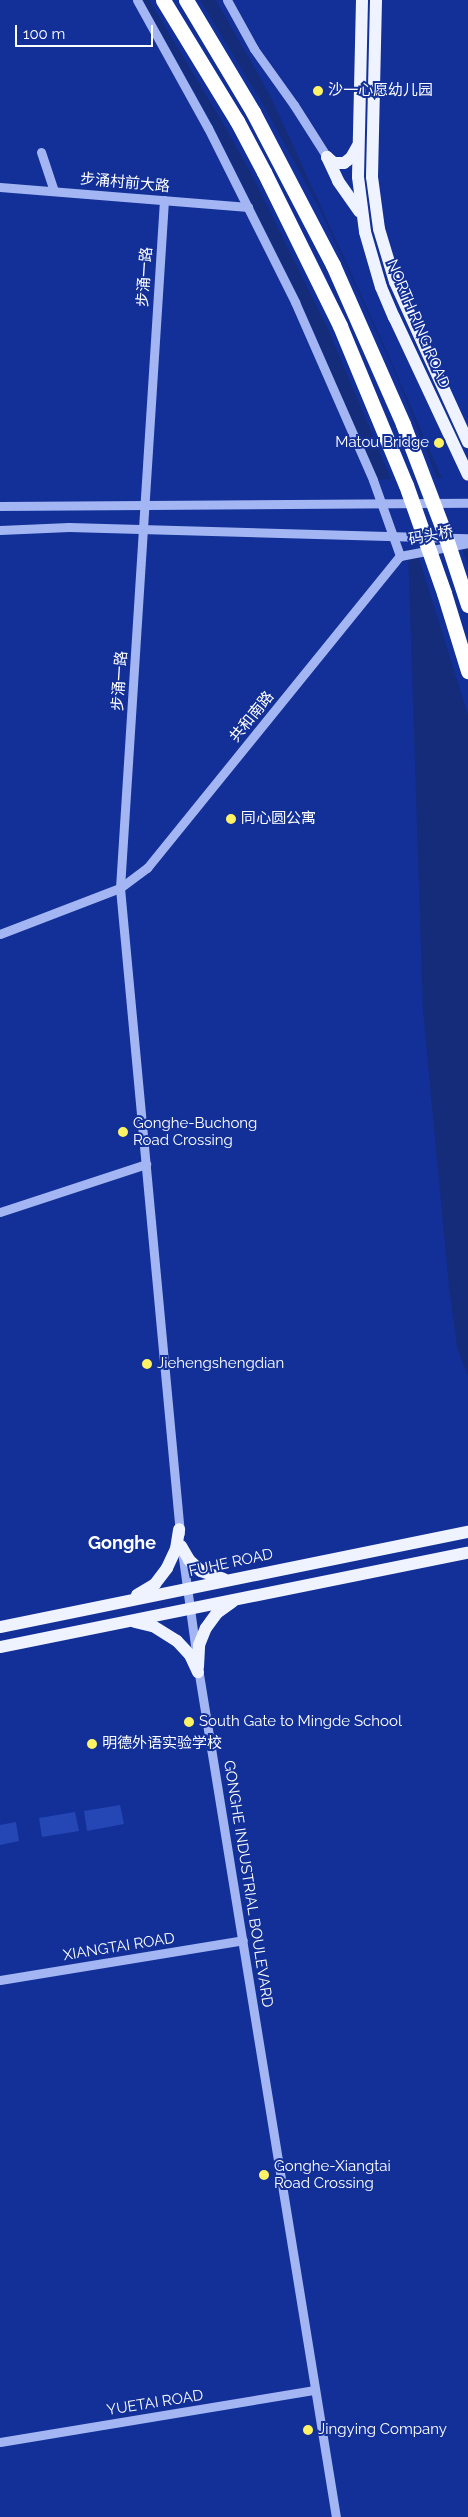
<!DOCTYPE html>
<html>
<head>
<meta charset="utf-8">
<style>
	body { margin:0 }
	#map { position:relative; width:468px; height:2517px; overflow:hidden; background:#123097; font-family:Raleway,"Noto Sans SC",sans-serif }
	div>[style] { position:absolute }
	.green>* { inset:0; background:#2547b6 }
	.water>* { inset:0; background:#152c7b }
	.pier>* { inset:0; background:#123097 }
	.minor>* { height:9px; margin:-4.5px; padding:0 4.5px; transform-origin:4.5px; border-radius:4.5px; background:#a3b6f3 }
	.major>* { height:12px; margin:-6px; padding:0 6px; transform-origin:6px; border-radius:6px; background:#eff2ff }
	.highway-bridge>* { height:15px; margin:-7.5px; padding:0 7.5px; transform-origin:7.5px; border-radius:7.5px; background:#fff }
	.dots>* { width:14px; height:14px; translate:-50% -50%; box-sizing:border-box; border:2px solid #123097; border-radius:50% }
	span { translate:-50% -50%; white-space:nowrap; text-align:center; line-height:1.15; -webkit-text-stroke:4px #123097; paint-order:stroke }
	.poi-label { font-size:15px; color:#fff }
	.left { translate:0 -50%; text-align:left }
	.right { translate:-100% -50%; text-align:right }
	.street-label { font-size:15px; color:#fff }
	.quarter-label { font-size:18px; color:#fff; font-weight:700 }
	.scale { position:absolute; left:15px; top:25px; width:138px; height:22px; box-sizing:border-box; border:2px solid #fff; border-top:0; padding-left:6px; font-size:15px; line-height:18px; white-space:nowrap; color:#fff; -webkit-text-stroke:4px #123097; paint-order:stroke }
</style>
</head>
<body>
<div id="map">
	<div class="green">
		<i style="clip-path:polygon(120px 1805px,124px 1824px,87px 1831px,84px 1811px)"></i>
		<i style="clip-path:polygon(75px 1812px,79px 1831px,42px 1837px,39px 1818px)"></i>
		<i style="clip-path:polygon(16px 1822px,19px 1841px,0 1845px,0 1825px)"></i>
	</div>
	<div class="water">
		<i style="clip-path:polygon(143px 0,216px 0,271px 97px,387px 352px,468px 538px,468px 1376px,457px 1347px,449px 1287px,423px 1011px,408px 549px,300px 300px,213px 125px)"></i>
	</div>
	<div class="pier">
		<i style="clip-path:polygon(149px 0,200px 0,264px 106px,319px 208px,392px 366px,437px 478px,444px 479px,468px 532px,468px 548px,462px 548px,468px 565px,468px 715px,416px 549px,405px 549px,377px 480px,391px 479px,329px 331px,253px 177px,226px 128px)"></i>
	</div>
	<div class="minor">
		<i style="left:137px;top:0;width:146px;rotate:61deg"></i>
		<i style="left:208px;top:128px;width:195px;rotate:63.4deg"></i>
		<i style="left:295px;top:302px;width:194px;rotate:66.3deg"></i>
		<i style="left:373px;top:480px;width:81px;rotate:70.4deg"></i>
		<i style="left:227px;top:0;width:56px;rotate:61.1deg"></i>
		<i style="left:254px;top:49px;width:69px;rotate:54.5deg"></i>
		<i style="left:294px;top:105px;width:62px;rotate:57.6deg"></i>
		<i style="left:41px;top:152px;width:41px;rotate:71.6deg"></i>
		<i style="left:0;top:187px;width:249px;rotate:4.6deg"></i>
		<i style="left:164px;top:200px;width:689px;rotate:93.66deg"></i>
		<i style="left:120px;top:888px;width:648px;rotate:84.69deg"></i>
		<i style="left:0;top:506px;width:468px;rotate:-0.4deg"></i>
		<i style="left:0;top:530px;width:69px;rotate:-2.5deg"></i>
		<i style="left:69px;top:527px;width:399px;rotate:1.6deg"></i>
		<i style="left:400px;top:556px;width:69px;rotate:-10.8deg"></i>
		<i style="left:0;top:934px;width:129px;rotate:-21deg"></i>
		<i style="left:120px;top:888px;width:34px;rotate:-37deg"></i>
		<i style="left:147px;top:868px;width:402px;rotate:-51deg"></i>
		<i style="left:0;top:1212px;width:154px;rotate:-18.2deg"></i>
		<i style="left:182px;top:1551px;width:102px;rotate:82.1deg"></i>
		<i style="left:198px;top:1668px;width:860px;rotate:80.77deg"></i>
		<i style="left:0;top:1980px;width:246px;rotate:-9.3deg"></i>
		<i style="left:0;top:2442px;width:319px;rotate:-9.4deg"></i>
	</div>
	<div class="major">
		<i style="left:362px;top:0;width:177px;rotate:91.3deg"></i>
		<i style="left:358px;top:177px;width:55px;rotate:82.7deg"></i>
		<i style="left:365px;top:232px;width:57px;rotate:73.8deg"></i>
		<i style="left:381px;top:287px;width:33px;rotate:67deg"></i>
		<i style="left:394px;top:317px;width:174px;rotate:64.9deg"></i>
		<i style="left:376px;top:0;width:177px;rotate:91.3deg"></i>
		<i style="left:372px;top:177px;width:52px;rotate:82.3deg"></i>
		<i style="left:379px;top:229px;width:55px;rotate:73.2deg"></i>
		<i style="left:395px;top:282px;width:176px;rotate:65.5deg"></i>
		<i style="left:327px;top:157px;width:26px;rotate:65deg"></i>
		<i style="left:338px;top:181px;width:37px;rotate:55deg"></i>
		<i style="left:327px;top:157px;width:9px;rotate:41deg"></i>
		<i style="left:334px;top:163px;width:10px"></i>
		<i style="left:344px;top:163px;width:9px;rotate:-36deg"></i>
		<i style="left:351px;top:158px;width:13px;rotate:-61deg"></i>
		<i style="left:181px;top:1546px;width:16px;rotate:60deg"></i>
		<i style="left:189px;top:1560px;width:16px;rotate:43deg"></i>
		<i style="left:201px;top:1571px;width:24px;rotate:19deg"></i>
		<i style="left:137px;top:1595px;width:21px;rotate:-31deg"></i>
		<i style="left:155px;top:1584px;width:20px;rotate:-53deg"></i>
		<i style="left:167px;top:1568px;width:21px;rotate:-65deg"></i>
		<i style="left:176px;top:1549px;width:20px;rotate:-81deg"></i>
		<i style="left:135px;top:1622px;width:18px;rotate:13deg"></i>
		<i style="left:153px;top:1626px;width:28px;rotate:32deg"></i>
		<i style="left:177px;top:1641px;width:19px;rotate:47deg"></i>
		<i style="left:190px;top:1655px;width:19px;rotate:65deg"></i>
		<i style="left:0;top:1627px;width:478px;rotate:-11.5deg"></i>
		<i style="left:0;top:1647px;width:477px;rotate:-11.4deg"></i>
		<i style="left:198px;top:1667px;width:22px;rotate:-87deg"></i>
		<i style="left:199px;top:1645px;width:18px;rotate:-68deg"></i>
		<i style="left:206px;top:1628px;width:19px;rotate:-54deg"></i>
		<i style="left:217px;top:1613px;width:19px;rotate:-36deg"></i>
	</div>
	<div class="highway-bridge">
		<i style="left:163px;top:0;width:142px;rotate:58.6deg"></i>
		<i style="left:237px;top:121px;width:58px;rotate:62.1deg"></i>
		<i style="left:264px;top:172px;width:172px;rotate:63.7deg"></i>
		<i style="left:340px;top:326px;width:172px;rotate:67.5deg"></i>
		<i style="left:406px;top:485px;width:114px;rotate:70.6deg"></i>
		<i style="left:444px;top:593px;width:82px;rotate:72.9deg"></i>
		<i style="left:186px;top:0;width:131px;rotate:59.1deg"></i>
		<i style="left:253px;top:112px;width:173px;rotate:62.4deg"></i>
		<i style="left:333px;top:265px;width:174px;rotate:66.2deg"></i>
		<i style="left:403px;top:424px;width:116px;rotate:69.2deg"></i>
		<i style="left:444px;top:532px;width:77px;rotate:71.8deg"></i>
	</div>
	<div class="dots">
		<i style="left:318px;top:91px;background:#fff365"></i>
		<i style="left:439px;top:443px;background:#fff365"></i>
		<i style="left:231px;top:819px;background:#fff365"></i>
		<i style="left:123px;top:1132px;background:#fff365"></i>
		<i style="left:147px;top:1364px;background:#fff365"></i>
		<i style="left:189px;top:1722px;background:#fff365"></i>
		<i style="left:92px;top:1744px;background:#fff365"></i>
		<i style="left:264px;top:2175px;background:#fff365"></i>
		<i style="left:308px;top:2430px;background:#fff365"></i>
	</div>
	<div class="poi-label">
		<span class="left" style="left:328px;top:91px">沙一心愿幼儿园</span>
		<span class="right" style="left:429px;top:443px">Matou Bridge</span>
		<span class="left" style="left:241px;top:819px">同心圆公寓</span>
		<span class="left" style="left:133px;top:1132px">Gonghe-Buchong<br>Road Crossing</span>
		<span class="left" style="left:157px;top:1364px">Jiehengshengdian</span>
		<span class="left" style="left:199px;top:1722px">South Gate to Mingde School</span>
		<span class="left" style="left:102px;top:1744px">明德外语实验学校</span>
		<span class="left" style="left:274px;top:2175px">Gonghe-Xiangtai<br>Road Crossing</span>
		<span class="left" style="left:318px;top:2430px">Jingying Company</span>
	</div>
	<div class="street-label">
		<span style="left:125px;top:183px;rotate:5deg">步涌村前大路</span>
		<span style="left:145px;top:277px;rotate:-86deg">步涌一路</span>
		<span style="left:418px;top:324px;rotate:67deg">NORTH RING ROAD</span>
		<span style="left:431px;top:536px;rotate:-11deg">码头桥</span>
		<span style="left:120px;top:681px;rotate:-86deg">步涌一路</span>
		<span style="left:252px;top:717px;rotate:-51deg">共和南路</span>
		<span style="left:231px;top:1563px;rotate:-12deg">FUHE ROAD</span>
		<span style="left:248px;top:1884px;rotate:81deg">GONGHE INDUSTRIAL BOULEVARD</span>
		<span style="left:119px;top:1947px;rotate:-9deg">XIANGTAI ROAD</span>
		<span style="left:155px;top:2403px;rotate:-9deg">YUETAI ROAD</span>
	</div>
	<div class="quarter-label">
		<span style="left:122px;top:1543px">Gonghe</span>
	</div>
	<div class="scale">100 m</div>
</div>
</body>
</html>
